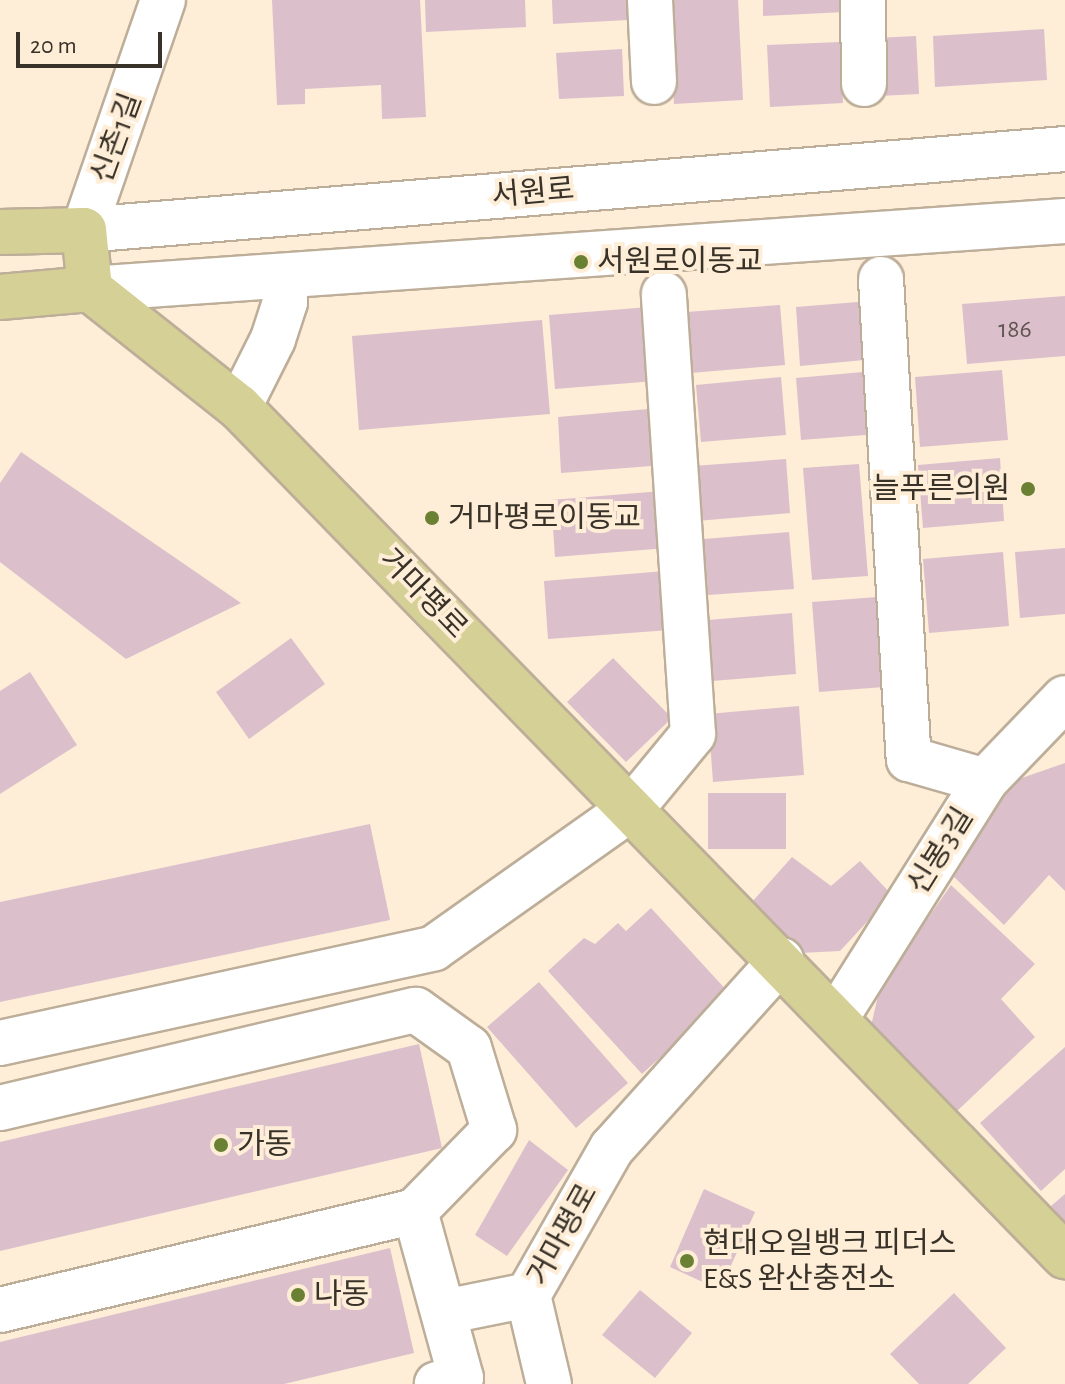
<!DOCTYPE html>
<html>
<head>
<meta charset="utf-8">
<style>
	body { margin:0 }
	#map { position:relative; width:1065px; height:1384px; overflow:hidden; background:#feedd7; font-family:"Alegreya Sans","Noto Sans KR",sans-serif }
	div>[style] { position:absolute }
	.building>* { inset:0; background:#dbc0cc }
	.roads { filter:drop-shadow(2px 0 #bdae99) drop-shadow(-2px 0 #bdae99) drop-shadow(0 2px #bdae99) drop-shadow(0 -2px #bdae99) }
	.minor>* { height:44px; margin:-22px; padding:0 22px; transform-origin:22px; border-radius:22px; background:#fff }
	.major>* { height:44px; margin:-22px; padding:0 22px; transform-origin:22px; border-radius:22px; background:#d5d095 }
	.dots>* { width:22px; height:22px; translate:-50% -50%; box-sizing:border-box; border:4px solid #feedd7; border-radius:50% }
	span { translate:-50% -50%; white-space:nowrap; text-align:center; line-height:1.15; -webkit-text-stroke:8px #feedd7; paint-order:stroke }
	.number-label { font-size:26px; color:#615652 }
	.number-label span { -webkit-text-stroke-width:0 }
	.street-label { font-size:30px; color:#383229 }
	.poi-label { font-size:30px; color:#383229 }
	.left { translate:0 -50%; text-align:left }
	.right { translate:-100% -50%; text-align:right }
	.scale { position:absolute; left:16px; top:32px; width:146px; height:36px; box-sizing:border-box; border:4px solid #383229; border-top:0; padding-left:10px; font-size:24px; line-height:28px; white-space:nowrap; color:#383229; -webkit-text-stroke:6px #feedd7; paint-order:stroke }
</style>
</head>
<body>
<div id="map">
	<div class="building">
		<i style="clip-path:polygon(272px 0,420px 0,426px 117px,382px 119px,381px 85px,305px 89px,305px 104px,277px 105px)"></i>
		<i style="clip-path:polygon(425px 0,525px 0,526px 27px,426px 32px)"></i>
		<i style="clip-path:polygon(552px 0,626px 0,628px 20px,553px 24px)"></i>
		<i style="clip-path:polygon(669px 0,738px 0,743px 100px,674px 104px)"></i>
		<i style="clip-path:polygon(763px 0,844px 0,845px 12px,763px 16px)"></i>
		<i style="clip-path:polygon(1044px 29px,1047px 80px,935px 87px,933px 36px)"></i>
		<i style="clip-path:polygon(916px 36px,919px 94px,879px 96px,875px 38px)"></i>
		<i style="clip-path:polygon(840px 42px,843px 103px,770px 107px,767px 45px)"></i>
		<i style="clip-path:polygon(622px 49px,624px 96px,559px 99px,556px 53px)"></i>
		<i style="clip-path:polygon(1065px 296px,1065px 356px,967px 364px,962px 304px)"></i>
		<i style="clip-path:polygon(870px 301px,875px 359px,800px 366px,796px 307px)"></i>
		<i style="clip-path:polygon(780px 305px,785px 365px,691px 373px,686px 312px)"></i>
		<i style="clip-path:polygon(649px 307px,655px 381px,555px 389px,549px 315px)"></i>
		<i style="clip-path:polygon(542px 320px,550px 414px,359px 430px,352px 336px)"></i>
		<i style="clip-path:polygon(1002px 370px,1008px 440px,920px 447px,915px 377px)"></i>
		<i style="clip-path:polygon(874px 371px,878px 434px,801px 440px,796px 378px)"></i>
		<i style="clip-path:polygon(781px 377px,786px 435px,701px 442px,696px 385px)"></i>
		<i style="clip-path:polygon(660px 408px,664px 465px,561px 473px,558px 417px)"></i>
		<i style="clip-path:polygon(21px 452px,241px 603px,126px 659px,0 562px,0 483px)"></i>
		<i style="clip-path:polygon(1000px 458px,1004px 521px,923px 528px,918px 465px)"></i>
		<i style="clip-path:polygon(786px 459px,790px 513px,697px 521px,693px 466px)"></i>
		<i style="clip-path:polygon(859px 464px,868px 576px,812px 580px,803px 468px)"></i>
		<i style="clip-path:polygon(662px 491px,667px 548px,555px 557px,551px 500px)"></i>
		<i style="clip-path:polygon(789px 532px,794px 589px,708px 595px,704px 539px)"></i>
		<i style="clip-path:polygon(1065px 548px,1065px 614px,1020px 618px,1015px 552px)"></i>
		<i style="clip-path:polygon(1003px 552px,1009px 626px,929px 633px,923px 559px)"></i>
		<i style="clip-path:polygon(665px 571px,670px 630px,548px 639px,544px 581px)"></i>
		<i style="clip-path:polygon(877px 597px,884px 687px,819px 692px,812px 602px)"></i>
		<i style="clip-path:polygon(792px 613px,796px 674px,712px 681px,708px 620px)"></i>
		<i style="clip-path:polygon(291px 638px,325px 684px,249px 739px,216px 692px)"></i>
		<i style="clip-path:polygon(613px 658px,672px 718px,626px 762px,567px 702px)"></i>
		<i style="clip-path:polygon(30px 672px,77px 745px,0 794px,0 691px)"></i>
		<i style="clip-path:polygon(799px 706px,804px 775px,713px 782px,708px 714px)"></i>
		<i style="clip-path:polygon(1065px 763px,1065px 891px,1049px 875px,1004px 925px,954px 877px,1013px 781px)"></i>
		<i style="clip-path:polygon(708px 793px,786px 793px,786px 849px,708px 849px)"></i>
		<i style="clip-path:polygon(370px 824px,390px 920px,0 1002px,0 902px)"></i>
		<i style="clip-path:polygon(792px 857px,831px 886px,860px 861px,892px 895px,840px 951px,800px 953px,751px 903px)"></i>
		<i style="clip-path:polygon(951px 885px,1035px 964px,1001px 999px,1035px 1037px,955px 1113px,871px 1026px,880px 987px)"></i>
		<i style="clip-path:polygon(651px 908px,730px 994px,642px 1074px,548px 971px,584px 938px,595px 944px,618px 923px,626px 931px)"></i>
		<i style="clip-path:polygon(539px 982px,628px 1083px,576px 1128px,487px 1027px)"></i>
		<i style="clip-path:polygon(419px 1044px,442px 1148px,0 1251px,0 1142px)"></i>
		<i style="clip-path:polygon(1065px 1047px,1065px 1169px,1041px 1191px,980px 1123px)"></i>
		<i style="clip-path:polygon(529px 1140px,568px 1170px,507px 1256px,475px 1235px)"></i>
		<i style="clip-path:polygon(704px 1189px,755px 1212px,720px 1290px,670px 1267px)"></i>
		<i style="clip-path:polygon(1065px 1194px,1065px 1222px,1051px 1206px)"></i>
		<i style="clip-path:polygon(390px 1248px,414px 1353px,284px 1384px,0 1384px,0 1342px)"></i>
		<i style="clip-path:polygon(640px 1290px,692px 1333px,655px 1378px,602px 1335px)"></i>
		<i style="clip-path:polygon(954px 1293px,1006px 1348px,968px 1384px,919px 1384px,890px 1354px)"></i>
	</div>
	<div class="roads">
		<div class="minor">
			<i style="left:163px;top:0;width:243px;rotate:109deg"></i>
			<i style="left:84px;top:230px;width:984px;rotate:-4.72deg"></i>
			<i style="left:650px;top:0;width:82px;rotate:87.2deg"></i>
			<i style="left:863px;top:0;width:84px;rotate:89.3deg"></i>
			<i style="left:881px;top:279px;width:481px;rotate:86.7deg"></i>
			<i style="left:909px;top:759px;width:79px;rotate:16.1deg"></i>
			<i style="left:90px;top:289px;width:977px;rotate:-3.99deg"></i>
			<i style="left:239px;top:407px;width:76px;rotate:-63.4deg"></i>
			<i style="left:273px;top:339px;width:39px;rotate:-72deg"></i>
			<i style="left:285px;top:302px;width:25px;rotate:-92deg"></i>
			<i style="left:836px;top:1018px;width:280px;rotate:-57.8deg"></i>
			<i style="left:985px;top:781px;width:115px;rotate:-46.1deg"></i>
			<i style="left:0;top:1043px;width:444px;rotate:-12.3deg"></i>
			<i style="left:434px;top:948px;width:242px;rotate:-35.3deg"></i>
			<i style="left:632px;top:808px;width:96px;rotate:-50.5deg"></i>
			<i style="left:693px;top:734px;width:441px;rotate:-93.8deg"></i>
			<i style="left:0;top:1108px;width:427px;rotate:-13.3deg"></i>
			<i style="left:416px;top:1010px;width:65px;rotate:35.6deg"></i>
			<i style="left:469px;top:1048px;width:86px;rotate:73deg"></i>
			<i style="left:494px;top:1130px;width:113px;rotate:134.3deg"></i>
			<i style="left:0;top:1310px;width:427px;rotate:-13.4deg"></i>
			<i style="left:415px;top:1211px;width:173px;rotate:74.6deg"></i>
			<i style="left:461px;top:1378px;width:25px;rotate:166deg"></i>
			<i style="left:444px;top:1312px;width:86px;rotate:-11.4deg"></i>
			<i style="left:549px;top:1384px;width:91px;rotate:-103.3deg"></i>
			<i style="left:528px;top:1295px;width:169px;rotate:-60.3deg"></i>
			<i style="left:612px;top:1148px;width:253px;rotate:-48deg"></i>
		</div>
		<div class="major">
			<i style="left:0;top:232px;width:84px;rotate:-1.4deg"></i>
			<i style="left:84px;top:230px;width:59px;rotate:84.2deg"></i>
			<i style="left:90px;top:289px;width:190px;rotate:38.4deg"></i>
			<i style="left:239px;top:407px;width:1185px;rotate:45.79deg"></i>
			<i style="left:0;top:297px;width:90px;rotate:-5.1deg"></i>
		</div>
	</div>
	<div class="dots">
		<i style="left:581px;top:262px;background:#6a8032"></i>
		<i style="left:1028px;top:489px;background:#6a8032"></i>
		<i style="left:432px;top:518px;background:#6a8032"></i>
		<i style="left:221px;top:1145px;background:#6a8032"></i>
		<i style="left:687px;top:1261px;background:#6a8032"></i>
		<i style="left:298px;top:1295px;background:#6a8032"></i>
	</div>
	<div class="number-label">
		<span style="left:1015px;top:330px">186</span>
	</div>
	<div class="street-label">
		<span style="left:117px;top:138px;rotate:-70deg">신촌1길</span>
		<span style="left:533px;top:193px;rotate:-5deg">서원로</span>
		<span style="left:423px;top:594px;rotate:46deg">거마평로</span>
		<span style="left:941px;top:851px;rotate:-58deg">신봉3길</span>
		<span style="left:563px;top:1235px;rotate:-61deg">거마평로</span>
	</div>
	<div class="poi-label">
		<span class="left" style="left:597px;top:262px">서원로이동교</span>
		<span class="right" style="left:1010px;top:489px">늘푸른의원</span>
		<span class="left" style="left:448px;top:518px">거마평로이동교</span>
		<span class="left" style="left:237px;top:1145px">가동</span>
		<span class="left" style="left:703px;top:1261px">현대오일뱅크 피더스<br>E&amp;S 완산충전소</span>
		<span class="left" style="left:314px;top:1295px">나동</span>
	</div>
	<div class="scale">20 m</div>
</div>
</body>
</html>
